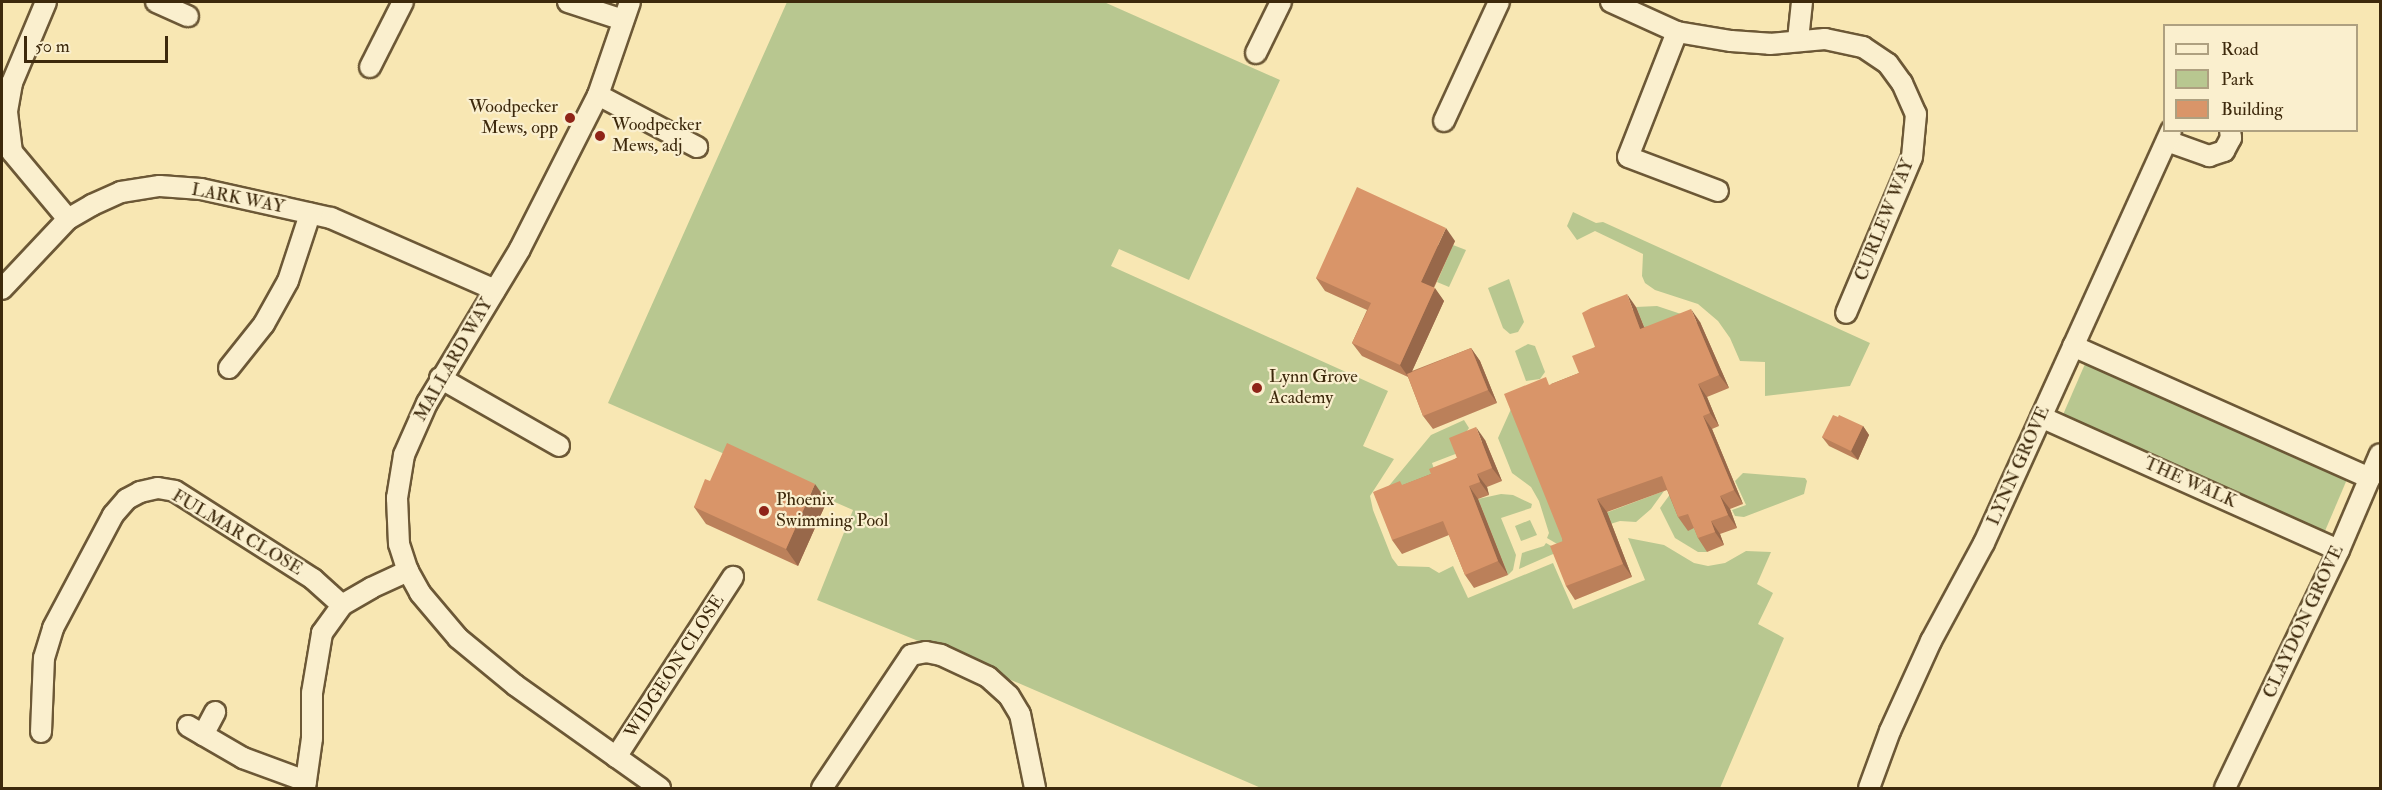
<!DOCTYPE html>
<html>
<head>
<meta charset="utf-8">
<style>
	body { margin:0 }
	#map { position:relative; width:2382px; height:790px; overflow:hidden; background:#f8e7b3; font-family:"IM FELL Double Pica",serif }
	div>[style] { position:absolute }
	.green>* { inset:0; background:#b8c790 }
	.roads { filter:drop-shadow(2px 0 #6c5836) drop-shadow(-2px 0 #6c5836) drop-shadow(0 2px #6c5836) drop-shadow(0 -2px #6c5836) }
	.minor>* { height:20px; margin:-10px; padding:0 10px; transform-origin:10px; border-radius:10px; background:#faefce }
	.wall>* { inset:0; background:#bb805a }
	.shaded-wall>* { inset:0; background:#98684a }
	.building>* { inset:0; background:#d99569 }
	.dots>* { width:16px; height:16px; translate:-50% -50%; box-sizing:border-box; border:3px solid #faefce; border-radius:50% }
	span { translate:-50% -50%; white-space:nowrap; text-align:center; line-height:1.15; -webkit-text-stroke:4.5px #faefce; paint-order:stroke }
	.poi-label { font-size:18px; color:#3d290c }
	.right { translate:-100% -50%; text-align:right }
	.left { translate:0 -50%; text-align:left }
	.street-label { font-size:18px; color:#3d290c }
	.frame { position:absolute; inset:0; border:3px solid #3d290c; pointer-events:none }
	.legend { position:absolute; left:2163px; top:24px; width:195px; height:108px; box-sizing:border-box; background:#faefce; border:2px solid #aea080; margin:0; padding:8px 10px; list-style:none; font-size:18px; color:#3d290c }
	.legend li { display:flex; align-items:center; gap:12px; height:30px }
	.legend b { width:30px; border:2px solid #aea080 }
	.scale { position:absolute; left:24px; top:36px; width:144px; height:27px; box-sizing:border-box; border:3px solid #3d290c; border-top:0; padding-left:8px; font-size:18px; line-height:21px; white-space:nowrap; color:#3d290c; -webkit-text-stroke:4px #faefce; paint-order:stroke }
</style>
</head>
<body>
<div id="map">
	<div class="green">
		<i style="clip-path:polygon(787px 2px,1104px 2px,1280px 80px,1189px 280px,1119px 249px,1111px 266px,1388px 391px,1363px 446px,1394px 459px,1370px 496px,1373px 510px,1392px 558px,1398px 566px,1429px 567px,1439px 573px,1453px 566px,1468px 598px,1553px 563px,1573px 609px,1645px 580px,1628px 538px,1664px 545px,1694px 563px,1708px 566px,1725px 563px,1746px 551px,1771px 552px,1757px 584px,1773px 593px,1758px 624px,1784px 638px,1720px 788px,1261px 788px,958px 657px,817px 600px,853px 510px,608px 403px)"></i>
		<i style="clip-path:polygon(1573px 212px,1596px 223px,1603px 222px,1870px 343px,1850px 386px,1765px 396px,1765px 362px,1740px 361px,1730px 338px,1718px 321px,1698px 304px,1655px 290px,1645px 283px,1642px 276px,1643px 254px,1595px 231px,1577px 240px,1567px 226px)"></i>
		<i style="clip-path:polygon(1453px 245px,1466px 250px,1449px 287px,1437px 282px)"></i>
		<i style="clip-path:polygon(1509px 279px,1524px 322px,1518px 332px,1510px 334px,1503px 328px,1488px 288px)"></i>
		<i style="clip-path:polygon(1657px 306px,1681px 314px,1647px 334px,1636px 307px)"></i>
		<i style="clip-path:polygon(1528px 344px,1535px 346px,1545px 372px,1540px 379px,1526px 381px,1515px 351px)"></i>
		<i style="clip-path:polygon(2088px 357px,2348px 477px,2325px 531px,2312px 531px,2062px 417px)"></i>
		<i style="clip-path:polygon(1516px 398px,1562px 529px,1564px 548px,1547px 538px,1549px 533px,1539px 501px,1531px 487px,1512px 473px,1498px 438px)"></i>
		<i style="clip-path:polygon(1464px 420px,1469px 428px,1456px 448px,1458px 453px,1432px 463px,1440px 487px,1383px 493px,1431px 435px)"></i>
		<i style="clip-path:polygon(1743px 473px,1805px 478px,1807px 481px,1804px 494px,1744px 517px,1735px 516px,1732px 510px,1746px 505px,1735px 481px)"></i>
		<i style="clip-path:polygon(1674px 489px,1697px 527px,1707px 552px,1698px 552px,1675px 538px,1660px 508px)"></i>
		<i style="clip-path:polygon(1664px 491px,1651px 509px,1636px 522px,1620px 521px,1607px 525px,1603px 514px)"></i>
		<i style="clip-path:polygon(1501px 494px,1513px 495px,1532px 504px,1531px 508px,1501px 518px,1516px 555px,1513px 570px,1508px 575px,1478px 499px)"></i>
		<i style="clip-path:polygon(1530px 520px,1537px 535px,1521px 541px,1515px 526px)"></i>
		<i style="clip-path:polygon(1546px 543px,1560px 551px,1519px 569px,1522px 553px,1544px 546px)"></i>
	</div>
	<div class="roads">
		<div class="minor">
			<i style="left:46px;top:2px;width:88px;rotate:112.8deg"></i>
			<i style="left:12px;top:83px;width:29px;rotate:100deg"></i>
			<i style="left:7px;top:112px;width:40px;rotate:82.9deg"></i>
			<i style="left:12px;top:152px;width:87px;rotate:50.1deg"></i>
			<i style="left:156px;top:2px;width:35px;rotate:24deg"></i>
			<i style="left:568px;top:2px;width:58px;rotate:18.1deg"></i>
			<i style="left:630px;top:2px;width:98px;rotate:109deg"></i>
			<i style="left:598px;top:95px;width:173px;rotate:116.9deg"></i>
			<i style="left:520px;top:249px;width:180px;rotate:121.1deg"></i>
			<i style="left:427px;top:403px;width:57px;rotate:113.9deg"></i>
			<i style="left:404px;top:455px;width:44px;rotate:99.2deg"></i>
			<i style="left:397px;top:498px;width:46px;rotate:87.5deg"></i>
			<i style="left:399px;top:544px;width:28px;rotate:72deg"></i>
			<i style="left:408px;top:571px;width:25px;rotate:61deg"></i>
			<i style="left:420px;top:593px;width:59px;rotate:49.8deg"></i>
			<i style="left:458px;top:638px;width:74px;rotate:39.5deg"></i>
			<i style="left:515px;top:685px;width:178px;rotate:35.4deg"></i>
			<i style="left:1611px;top:2px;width:72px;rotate:24.4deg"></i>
			<i style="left:1677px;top:32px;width:55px;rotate:9.5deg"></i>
			<i style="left:1731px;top:41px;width:39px;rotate:4deg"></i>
			<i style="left:1770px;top:44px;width:55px;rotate:-5.2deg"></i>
			<i style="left:1825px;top:39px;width:39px;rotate:12deg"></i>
			<i style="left:1863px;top:47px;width:30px;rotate:34deg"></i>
			<i style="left:1888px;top:64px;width:24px;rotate:54deg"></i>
			<i style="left:1902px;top:83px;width:34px;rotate:66deg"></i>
			<i style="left:1916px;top:114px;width:43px;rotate:95.3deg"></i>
			<i style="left:1912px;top:157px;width:169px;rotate:112.9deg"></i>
			<i style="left:1677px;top:32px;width:134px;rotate:111.4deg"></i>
			<i style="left:1628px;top:157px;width:96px;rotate:20.7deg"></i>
			<i style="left:1798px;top:40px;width:38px;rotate:-84deg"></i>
			<i style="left:1256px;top:53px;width:57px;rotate:-63.9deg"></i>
			<i style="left:370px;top:67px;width:73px;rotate:-63.1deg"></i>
			<i style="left:598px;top:95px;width:112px;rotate:27.7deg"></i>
			<i style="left:1444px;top:121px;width:131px;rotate:-65.2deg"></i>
			<i style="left:2167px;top:141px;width:45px;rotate:19.7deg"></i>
			<i style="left:2209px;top:156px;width:16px;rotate:-18deg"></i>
			<i style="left:2224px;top:151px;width:15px;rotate:-62deg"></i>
			<i style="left:2231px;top:138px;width:8px;rotate:-97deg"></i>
			<i style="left:2px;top:289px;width:96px;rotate:-46.7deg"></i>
			<i style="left:68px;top:219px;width:28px;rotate:-30deg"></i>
			<i style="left:92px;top:205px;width:32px;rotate:-24deg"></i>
			<i style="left:121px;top:192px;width:39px;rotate:-9deg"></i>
			<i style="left:160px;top:186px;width:41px;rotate:4.2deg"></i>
			<i style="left:201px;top:189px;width:133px;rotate:12.6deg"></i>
			<i style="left:331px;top:218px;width:179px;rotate:23.7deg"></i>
			<i style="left:2073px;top:346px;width:325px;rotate:24deg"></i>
			<i style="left:229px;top:368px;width:56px;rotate:-51.5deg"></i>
			<i style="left:264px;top:324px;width:49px;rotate:-60.8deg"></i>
			<i style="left:288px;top:281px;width:71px;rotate:-71.8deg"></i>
			<i style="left:440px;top:378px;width:137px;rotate:29.7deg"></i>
			<i style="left:2041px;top:417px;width:326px;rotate:24.1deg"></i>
			<i style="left:188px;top:726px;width:64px;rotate:30.2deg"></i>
			<i style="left:243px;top:758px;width:67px;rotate:20.1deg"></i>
			<i style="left:41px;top:732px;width:74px;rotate:-87.7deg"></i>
			<i style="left:44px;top:658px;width:31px;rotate:-73deg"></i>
			<i style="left:53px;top:628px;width:128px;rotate:-62deg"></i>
			<i style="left:113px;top:515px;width:21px;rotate:-49deg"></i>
			<i style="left:127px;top:499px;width:15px;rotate:-28deg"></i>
			<i style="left:140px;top:492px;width:18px;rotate:-13deg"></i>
			<i style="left:158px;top:488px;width:17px;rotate:10deg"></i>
			<i style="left:175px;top:491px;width:164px;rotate:32.5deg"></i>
			<i style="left:313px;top:579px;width:39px;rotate:42deg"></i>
			<i style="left:203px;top:735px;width:26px;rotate:-62deg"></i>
			<i style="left:616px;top:757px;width:215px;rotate:-57deg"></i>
			<i style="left:305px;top:788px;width:50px;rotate:-82deg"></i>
			<i style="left:312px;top:738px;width:45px;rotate:-90deg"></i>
			<i style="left:312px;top:693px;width:61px;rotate:-80.5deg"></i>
			<i style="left:322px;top:633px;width:34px;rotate:-54deg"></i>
			<i style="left:342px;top:605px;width:34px;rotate:-30deg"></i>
			<i style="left:371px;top:588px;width:41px;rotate:-24.7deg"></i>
			<i style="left:822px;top:788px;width:160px;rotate:-56.2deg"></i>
			<i style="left:911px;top:655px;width:15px;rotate:-11deg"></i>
			<i style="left:926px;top:652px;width:15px;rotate:11deg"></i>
			<i style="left:941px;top:655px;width:52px;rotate:25.1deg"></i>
			<i style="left:988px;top:677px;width:28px;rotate:42deg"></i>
			<i style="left:1009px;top:696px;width:21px;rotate:59deg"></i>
			<i style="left:1020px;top:714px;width:76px;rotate:78.5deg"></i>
			<i style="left:1869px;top:788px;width:61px;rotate:-69.8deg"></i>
			<i style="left:1890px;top:731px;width:99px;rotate:-65.5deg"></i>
			<i style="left:1931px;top:641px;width:111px;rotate:-61.6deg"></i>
			<i style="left:1984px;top:543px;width:453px;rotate:-65.6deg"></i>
			<i style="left:2225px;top:788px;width:264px;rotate:-64.4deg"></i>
			<i style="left:2339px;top:550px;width:104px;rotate:-66.9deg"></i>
		</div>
	</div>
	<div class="wall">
		<i style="clip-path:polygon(1455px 241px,1434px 288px,1444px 301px,1412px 371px,1471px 348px,1480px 361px,1497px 403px,1433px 429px,1423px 416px,1408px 377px,1362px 356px,1352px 343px,1367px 310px,1325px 291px,1316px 278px)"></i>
		<i style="clip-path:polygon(1636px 307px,1644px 327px,1700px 322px,1729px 388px,1707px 397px,1719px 426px,1712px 429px,1743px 504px,1730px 509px,1737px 528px,1720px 534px,1724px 545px,1707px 552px,1698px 538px,1694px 528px,1688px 531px,1678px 517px,1667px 490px,1607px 512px,1632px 577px,1575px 600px,1566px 586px,1551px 384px,1579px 373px,1595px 347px)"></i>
		<i style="clip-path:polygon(1863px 426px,1869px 435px,1858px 460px,1829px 446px,1822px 437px)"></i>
		<i style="clip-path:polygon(1485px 440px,1502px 481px,1487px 487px,1489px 495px,1478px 499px,1508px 575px,1474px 588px,1465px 575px,1449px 535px,1402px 554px,1392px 540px,1403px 485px,1431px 474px)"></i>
		<i style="clip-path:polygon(710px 481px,827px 501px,798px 566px,706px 524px,694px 507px)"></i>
	</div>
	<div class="shaded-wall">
		<i style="clip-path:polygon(1446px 228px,1455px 241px,1430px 295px,1421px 282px)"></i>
		<i style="clip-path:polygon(1435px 288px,1444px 301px,1409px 378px,1400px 365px)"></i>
		<i style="clip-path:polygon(1627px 294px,1636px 307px,1650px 342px,1640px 329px)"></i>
		<i style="clip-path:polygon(1691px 309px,1700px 322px,1729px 388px,1719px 375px)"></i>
		<i style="clip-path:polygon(1471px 348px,1480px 361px,1497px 403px,1488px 390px)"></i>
		<i style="clip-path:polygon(1698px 384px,1707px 397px,1719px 426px,1710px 413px)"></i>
		<i style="clip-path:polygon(1703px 416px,1712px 429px,1743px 504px,1734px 490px)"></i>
		<i style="clip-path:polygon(1863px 426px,1869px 435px,1858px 460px,1851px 451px)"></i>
		<i style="clip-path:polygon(1476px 427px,1485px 440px,1502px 481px,1492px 468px)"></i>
		<i style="clip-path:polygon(1477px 474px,1487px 487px,1489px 495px,1480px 482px)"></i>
		<i style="clip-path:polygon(815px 484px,827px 501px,798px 566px,786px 549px)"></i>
		<i style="clip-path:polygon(1469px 486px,1478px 499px,1508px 575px,1498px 561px)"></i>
		<i style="clip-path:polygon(1720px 496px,1730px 509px,1737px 528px,1728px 515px)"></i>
		<i style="clip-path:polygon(1597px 499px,1607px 512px,1632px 577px,1623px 564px)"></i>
		<i style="clip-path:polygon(1711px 521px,1720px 534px,1724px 545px,1715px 532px)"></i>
	</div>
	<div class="building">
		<i style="clip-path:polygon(1357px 187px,1446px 228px,1421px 282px,1435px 288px,1400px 365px,1352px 343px,1371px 303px,1316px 278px)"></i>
		<i style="clip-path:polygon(1627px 294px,1640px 329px,1691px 309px,1719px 375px,1698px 384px,1710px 413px,1703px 416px,1734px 490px,1720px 496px,1728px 515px,1711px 521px,1715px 532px,1698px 538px,1688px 514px,1678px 517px,1662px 476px,1597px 499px,1623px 564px,1566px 586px,1550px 546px,1563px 541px,1504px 394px,1546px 377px,1549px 385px,1579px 373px,1572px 356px,1595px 347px,1582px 313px,1591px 308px)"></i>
		<i style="clip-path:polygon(1471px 348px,1488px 390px,1423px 416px,1407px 374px)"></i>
		<i style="clip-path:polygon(1833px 415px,1838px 417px,1839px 415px,1863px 426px,1851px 451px,1822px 437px)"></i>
		<i style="clip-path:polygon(1476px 427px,1492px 468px,1477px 474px,1480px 482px,1469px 486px,1498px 561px,1465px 575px,1443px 521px,1392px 540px,1373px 492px,1400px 481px,1402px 485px,1431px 474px,1429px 469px,1457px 458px,1449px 438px)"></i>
		<i style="clip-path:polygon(727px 443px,815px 484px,786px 549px,694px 507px,705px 479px,710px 481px)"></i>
	</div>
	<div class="dots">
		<i style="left:570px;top:118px;background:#8f2418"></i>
		<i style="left:600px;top:136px;background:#8f2418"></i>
		<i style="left:1257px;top:388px;background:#8f2418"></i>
		<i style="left:764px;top:511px;background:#8f2418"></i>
	</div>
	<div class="poi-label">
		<span class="right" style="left:558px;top:118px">Woodpecker<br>Mews, opp</span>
		<span class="left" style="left:612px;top:136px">Woodpecker<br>Mews, adj</span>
		<span class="left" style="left:1269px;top:388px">Lynn Grove<br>Academy</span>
		<span class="left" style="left:776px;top:511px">Phoenix<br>Swimming Pool</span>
	</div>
	<div class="street-label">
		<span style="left:238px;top:199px;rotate:11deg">LARK WAY</span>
		<span style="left:1885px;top:220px;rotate:-68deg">CURLEW WAY</span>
		<span style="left:454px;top:360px;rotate:-60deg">MALLARD WAY</span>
		<span style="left:2019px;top:466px;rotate:-66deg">LYNN GROVE</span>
		<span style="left:2190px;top:483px;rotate:24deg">THE WALK</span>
		<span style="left:237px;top:533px;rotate:31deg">FULMAR CLOSE</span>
		<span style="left:2304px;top:622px;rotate:-65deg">CLAYDON GROVE</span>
		<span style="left:675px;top:667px;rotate:-57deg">WIDGEON CLOSE</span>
	</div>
	<div class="frame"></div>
	<ul class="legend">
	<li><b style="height:8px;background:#faefce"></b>Road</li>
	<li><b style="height:16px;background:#b8c790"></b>Park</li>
	<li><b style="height:16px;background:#d99569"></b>Building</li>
	</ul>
	<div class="scale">50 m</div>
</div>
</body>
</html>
